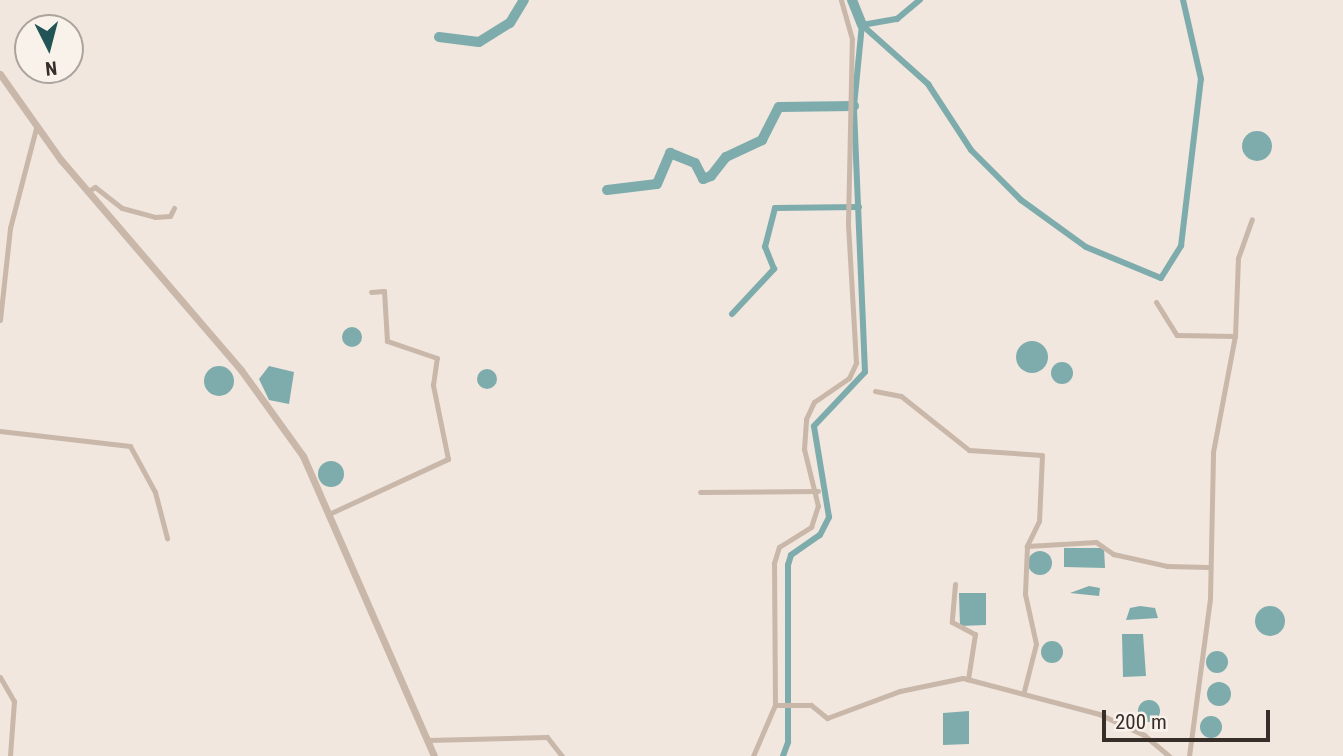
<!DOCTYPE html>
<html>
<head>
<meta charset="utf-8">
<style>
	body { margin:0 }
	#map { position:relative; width:1343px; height:756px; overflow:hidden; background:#f1e7de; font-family:"Roboto Condensed",sans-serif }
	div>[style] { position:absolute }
	.water>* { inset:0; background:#7eacad }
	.round { border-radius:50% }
	.canal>* { height:6px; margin:-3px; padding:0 3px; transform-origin:3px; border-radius:3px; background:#7eacad }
	.river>* { height:10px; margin:-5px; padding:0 5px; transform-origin:5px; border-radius:5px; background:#7eacad }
	.minor>* { height:5px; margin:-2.5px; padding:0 2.5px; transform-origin:2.5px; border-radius:2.5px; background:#c9b7aa }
	.tertiary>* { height:7px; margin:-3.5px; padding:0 3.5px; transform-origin:3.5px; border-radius:3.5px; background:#c9b7aa }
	span { translate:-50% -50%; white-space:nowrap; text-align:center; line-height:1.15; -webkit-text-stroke:6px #f9f2ea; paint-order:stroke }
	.north { position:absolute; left:14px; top:14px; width:70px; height:70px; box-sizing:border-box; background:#f9f2ea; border:2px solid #aba39d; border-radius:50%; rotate:174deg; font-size:19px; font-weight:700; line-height:28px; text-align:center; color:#372d29 }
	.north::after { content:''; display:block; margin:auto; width:24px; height:32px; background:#205456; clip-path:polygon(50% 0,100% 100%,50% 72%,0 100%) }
	.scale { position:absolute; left:1102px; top:710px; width:168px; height:32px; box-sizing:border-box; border:4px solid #372d29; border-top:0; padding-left:9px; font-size:21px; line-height:24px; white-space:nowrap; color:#372d29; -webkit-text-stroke:5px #f9f2ea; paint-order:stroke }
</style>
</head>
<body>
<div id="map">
	<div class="water">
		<i class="round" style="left:1242px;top:131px;width:30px;height:30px"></i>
		<i class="round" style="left:342px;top:327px;width:20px;height:20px"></i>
		<i class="round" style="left:1016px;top:341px;width:32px;height:32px"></i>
		<i class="round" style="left:1051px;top:362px;width:22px;height:22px"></i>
		<i style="clip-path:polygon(269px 366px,294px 372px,289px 404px,269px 400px,259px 379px)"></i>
		<i class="round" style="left:204px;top:366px;width:30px;height:30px"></i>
		<i class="round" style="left:477px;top:369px;width:20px;height:20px"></i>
		<i class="round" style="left:318px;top:461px;width:26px;height:26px"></i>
		<i style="clip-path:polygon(1064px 548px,1104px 548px,1105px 568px,1064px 567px)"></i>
		<i class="round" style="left:1028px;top:551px;width:24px;height:24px"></i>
		<i style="clip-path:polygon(1089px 586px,1100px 588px,1099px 596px,1070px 593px)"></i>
		<i style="clip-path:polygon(959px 593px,986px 593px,986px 625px,960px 626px)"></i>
		<i style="clip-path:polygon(1140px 606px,1155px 608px,1158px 618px,1126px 620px,1130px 608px)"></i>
		<i class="round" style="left:1255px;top:606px;width:30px;height:30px"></i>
		<i style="clip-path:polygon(1122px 634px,1143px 634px,1146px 676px,1123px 677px)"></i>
		<i class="round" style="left:1041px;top:641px;width:22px;height:22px"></i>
		<i class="round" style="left:1206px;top:651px;width:22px;height:22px"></i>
		<i class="round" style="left:1207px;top:682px;width:24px;height:24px"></i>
		<i class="round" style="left:1138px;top:700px;width:22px;height:22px"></i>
		<i style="clip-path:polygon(969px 711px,969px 744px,943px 745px,943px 713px)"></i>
		<i class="round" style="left:1200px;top:716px;width:22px;height:22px"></i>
	</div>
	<div class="canal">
		<i style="left:862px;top:25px;width:89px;rotate:41.8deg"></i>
		<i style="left:928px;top:84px;width:79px;rotate:56.9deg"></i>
		<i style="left:971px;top:150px;width:71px;rotate:45deg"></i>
		<i style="left:1021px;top:200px;width:80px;rotate:35.9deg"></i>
		<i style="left:1086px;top:247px;width:81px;rotate:22.5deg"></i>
		<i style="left:1161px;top:278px;width:38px;rotate:-58deg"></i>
		<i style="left:1181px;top:246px;width:168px;rotate:-83.2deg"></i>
		<i style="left:1201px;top:79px;width:81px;rotate:-102.8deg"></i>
		<i style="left:732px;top:314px;width:62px;rotate:-47deg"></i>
		<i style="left:774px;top:269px;width:24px;rotate:-112deg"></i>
		<i style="left:765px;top:247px;width:40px;rotate:-75.6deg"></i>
		<i style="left:775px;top:208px;width:84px;rotate:-0.7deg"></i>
		<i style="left:783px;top:756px;width:15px;rotate:-70deg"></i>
		<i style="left:788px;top:742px;width:177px;rotate:-90deg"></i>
		<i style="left:788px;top:565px;width:10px;rotate:-73deg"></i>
		<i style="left:791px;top:555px;width:35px;rotate:-35deg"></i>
		<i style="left:820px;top:535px;width:20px;rotate:-63deg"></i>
		<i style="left:829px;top:517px;width:92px;rotate:-99.4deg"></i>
		<i style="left:814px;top:426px;width:74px;rotate:-46.6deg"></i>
		<i style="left:865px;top:372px;width:266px;rotate:-92.4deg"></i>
		<i style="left:854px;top:106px;width:81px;rotate:-84.4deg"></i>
		<i style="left:862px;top:25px;width:36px;rotate:-10deg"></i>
		<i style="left:897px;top:19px;width:30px;rotate:-40deg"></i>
	</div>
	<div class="river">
		<i style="left:852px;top:0;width:27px;rotate:68deg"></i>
		<i style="left:439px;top:37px;width:40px;rotate:7.1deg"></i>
		<i style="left:479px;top:42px;width:36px;rotate:-32deg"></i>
		<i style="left:510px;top:23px;width:27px;rotate:-59deg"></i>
		<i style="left:607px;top:190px;width:50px;rotate:-6.8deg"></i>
		<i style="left:657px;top:184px;width:34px;rotate:-67deg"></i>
		<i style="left:670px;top:153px;width:27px;rotate:22deg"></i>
		<i style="left:695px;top:163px;width:18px;rotate:63deg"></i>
		<i style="left:703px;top:179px;width:9px;rotate:-21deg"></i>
		<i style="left:711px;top:176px;width:24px;rotate:-52deg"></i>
		<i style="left:726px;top:157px;width:40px;rotate:-25deg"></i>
		<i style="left:762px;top:140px;width:37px;rotate:-63deg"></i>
		<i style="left:779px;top:107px;width:75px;rotate:-0.8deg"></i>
	</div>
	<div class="minor">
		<i style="left:87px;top:192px;width:9px;rotate:-32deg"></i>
		<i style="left:95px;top:187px;width:34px;rotate:38deg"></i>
		<i style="left:122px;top:208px;width:34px;rotate:15deg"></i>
		<i style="left:155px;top:217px;width:15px;rotate:-4deg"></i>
		<i style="left:170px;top:216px;width:9px;rotate:-63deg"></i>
		<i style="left:1156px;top:302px;width:39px;rotate:58deg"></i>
		<i style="left:1177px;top:335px;width:58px;rotate:1deg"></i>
		<i style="left:0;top:320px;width:93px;rotate:-83.8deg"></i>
		<i style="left:10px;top:228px;width:103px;rotate:-75.4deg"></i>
		<i style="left:875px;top:391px;width:26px;rotate:11deg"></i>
		<i style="left:901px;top:396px;width:87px;rotate:38.5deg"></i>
		<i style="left:969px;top:450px;width:73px;rotate:3.9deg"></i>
		<i style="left:1042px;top:455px;width:66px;rotate:92.6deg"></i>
		<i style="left:1039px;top:521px;width:28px;rotate:116deg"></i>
		<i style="left:1027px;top:546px;width:48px;rotate:92.4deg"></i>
		<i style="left:1025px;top:594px;width:51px;rotate:77.6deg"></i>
		<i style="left:1036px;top:644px;width:49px;rotate:104.3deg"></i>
		<i style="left:0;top:431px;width:131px;rotate:6.6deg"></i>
		<i style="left:130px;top:446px;width:52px;rotate:61.5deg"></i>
		<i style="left:155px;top:492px;width:48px;rotate:75.4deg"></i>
		<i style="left:700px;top:492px;width:118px;rotate:-0.5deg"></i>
		<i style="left:331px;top:513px;width:129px;rotate:-24.8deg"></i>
		<i style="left:448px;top:459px;width:76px;rotate:-101.5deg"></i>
		<i style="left:433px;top:385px;width:27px;rotate:-82deg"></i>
		<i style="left:437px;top:358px;width:53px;rotate:-161.2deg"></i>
		<i style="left:387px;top:341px;width:50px;rotate:-93.4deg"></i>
		<i style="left:384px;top:291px;width:13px;rotate:176deg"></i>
		<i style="left:1027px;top:546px;width:69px;rotate:-3.3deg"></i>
		<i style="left:1096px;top:542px;width:21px;rotate:35deg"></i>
		<i style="left:1113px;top:554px;width:55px;rotate:12.5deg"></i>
		<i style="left:1167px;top:566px;width:41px;rotate:1.4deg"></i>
		<i style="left:955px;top:584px;width:38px;rotate:95deg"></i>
		<i style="left:952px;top:622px;width:26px;rotate:28deg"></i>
		<i style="left:975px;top:634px;width:46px;rotate:98.8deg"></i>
		<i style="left:0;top:677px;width:28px;rotate:60deg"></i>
		<i style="left:14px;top:701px;width:55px;rotate:94.2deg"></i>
		<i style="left:775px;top:705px;width:36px"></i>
		<i style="left:811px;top:705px;width:21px;rotate:39deg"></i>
		<i style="left:827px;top:718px;width:78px;rotate:-20.3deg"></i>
		<i style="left:900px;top:691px;width:64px;rotate:-11.7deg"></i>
		<i style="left:963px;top:678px;width:141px;rotate:14.8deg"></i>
		<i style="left:1099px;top:714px;width:50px;rotate:25deg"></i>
		<i style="left:1144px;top:735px;width:33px;rotate:40deg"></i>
		<i style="left:427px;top:740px;width:120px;rotate:-1.4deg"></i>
		<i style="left:547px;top:737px;width:24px;rotate:52deg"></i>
		<i style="left:753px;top:756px;width:56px;rotate:-66.7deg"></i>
		<i style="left:775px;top:705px;width:142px;rotate:-90.4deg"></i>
		<i style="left:774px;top:563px;width:17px;rotate:-73deg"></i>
		<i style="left:779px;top:547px;width:38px;rotate:-32deg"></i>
		<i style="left:811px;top:527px;width:22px;rotate:-72deg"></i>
		<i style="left:818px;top:506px;width:59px;rotate:-103.8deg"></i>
		<i style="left:804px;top:449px;width:30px;rotate:-86deg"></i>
		<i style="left:806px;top:419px;width:19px;rotate:-65deg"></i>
		<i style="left:814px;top:402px;width:42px;rotate:-34.4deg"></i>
		<i style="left:849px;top:378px;width:17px;rotate:-65deg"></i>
		<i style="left:856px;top:363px;width:139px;rotate:-93.3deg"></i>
		<i style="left:848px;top:224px;width:185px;rotate:-88.8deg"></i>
		<i style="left:852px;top:39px;width:41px;rotate:-105.8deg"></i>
		<i style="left:1189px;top:756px;width:159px;rotate:-82.4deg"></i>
		<i style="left:1210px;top:598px;width:146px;rotate:-88.8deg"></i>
		<i style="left:1213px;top:452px;width:118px;rotate:-79.3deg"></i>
		<i style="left:1235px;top:336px;width:78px;rotate:-87.8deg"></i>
		<i style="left:1238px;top:258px;width:41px;rotate:-70.3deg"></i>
	</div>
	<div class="tertiary">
		<i style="left:0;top:74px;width:105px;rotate:54.7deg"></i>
		<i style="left:61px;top:160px;width:277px;rotate:49.4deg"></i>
		<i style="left:241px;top:370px;width:106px;rotate:54.2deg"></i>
		<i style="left:303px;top:456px;width:327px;rotate:66.4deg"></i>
	</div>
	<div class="north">N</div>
	<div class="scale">200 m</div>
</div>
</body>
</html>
